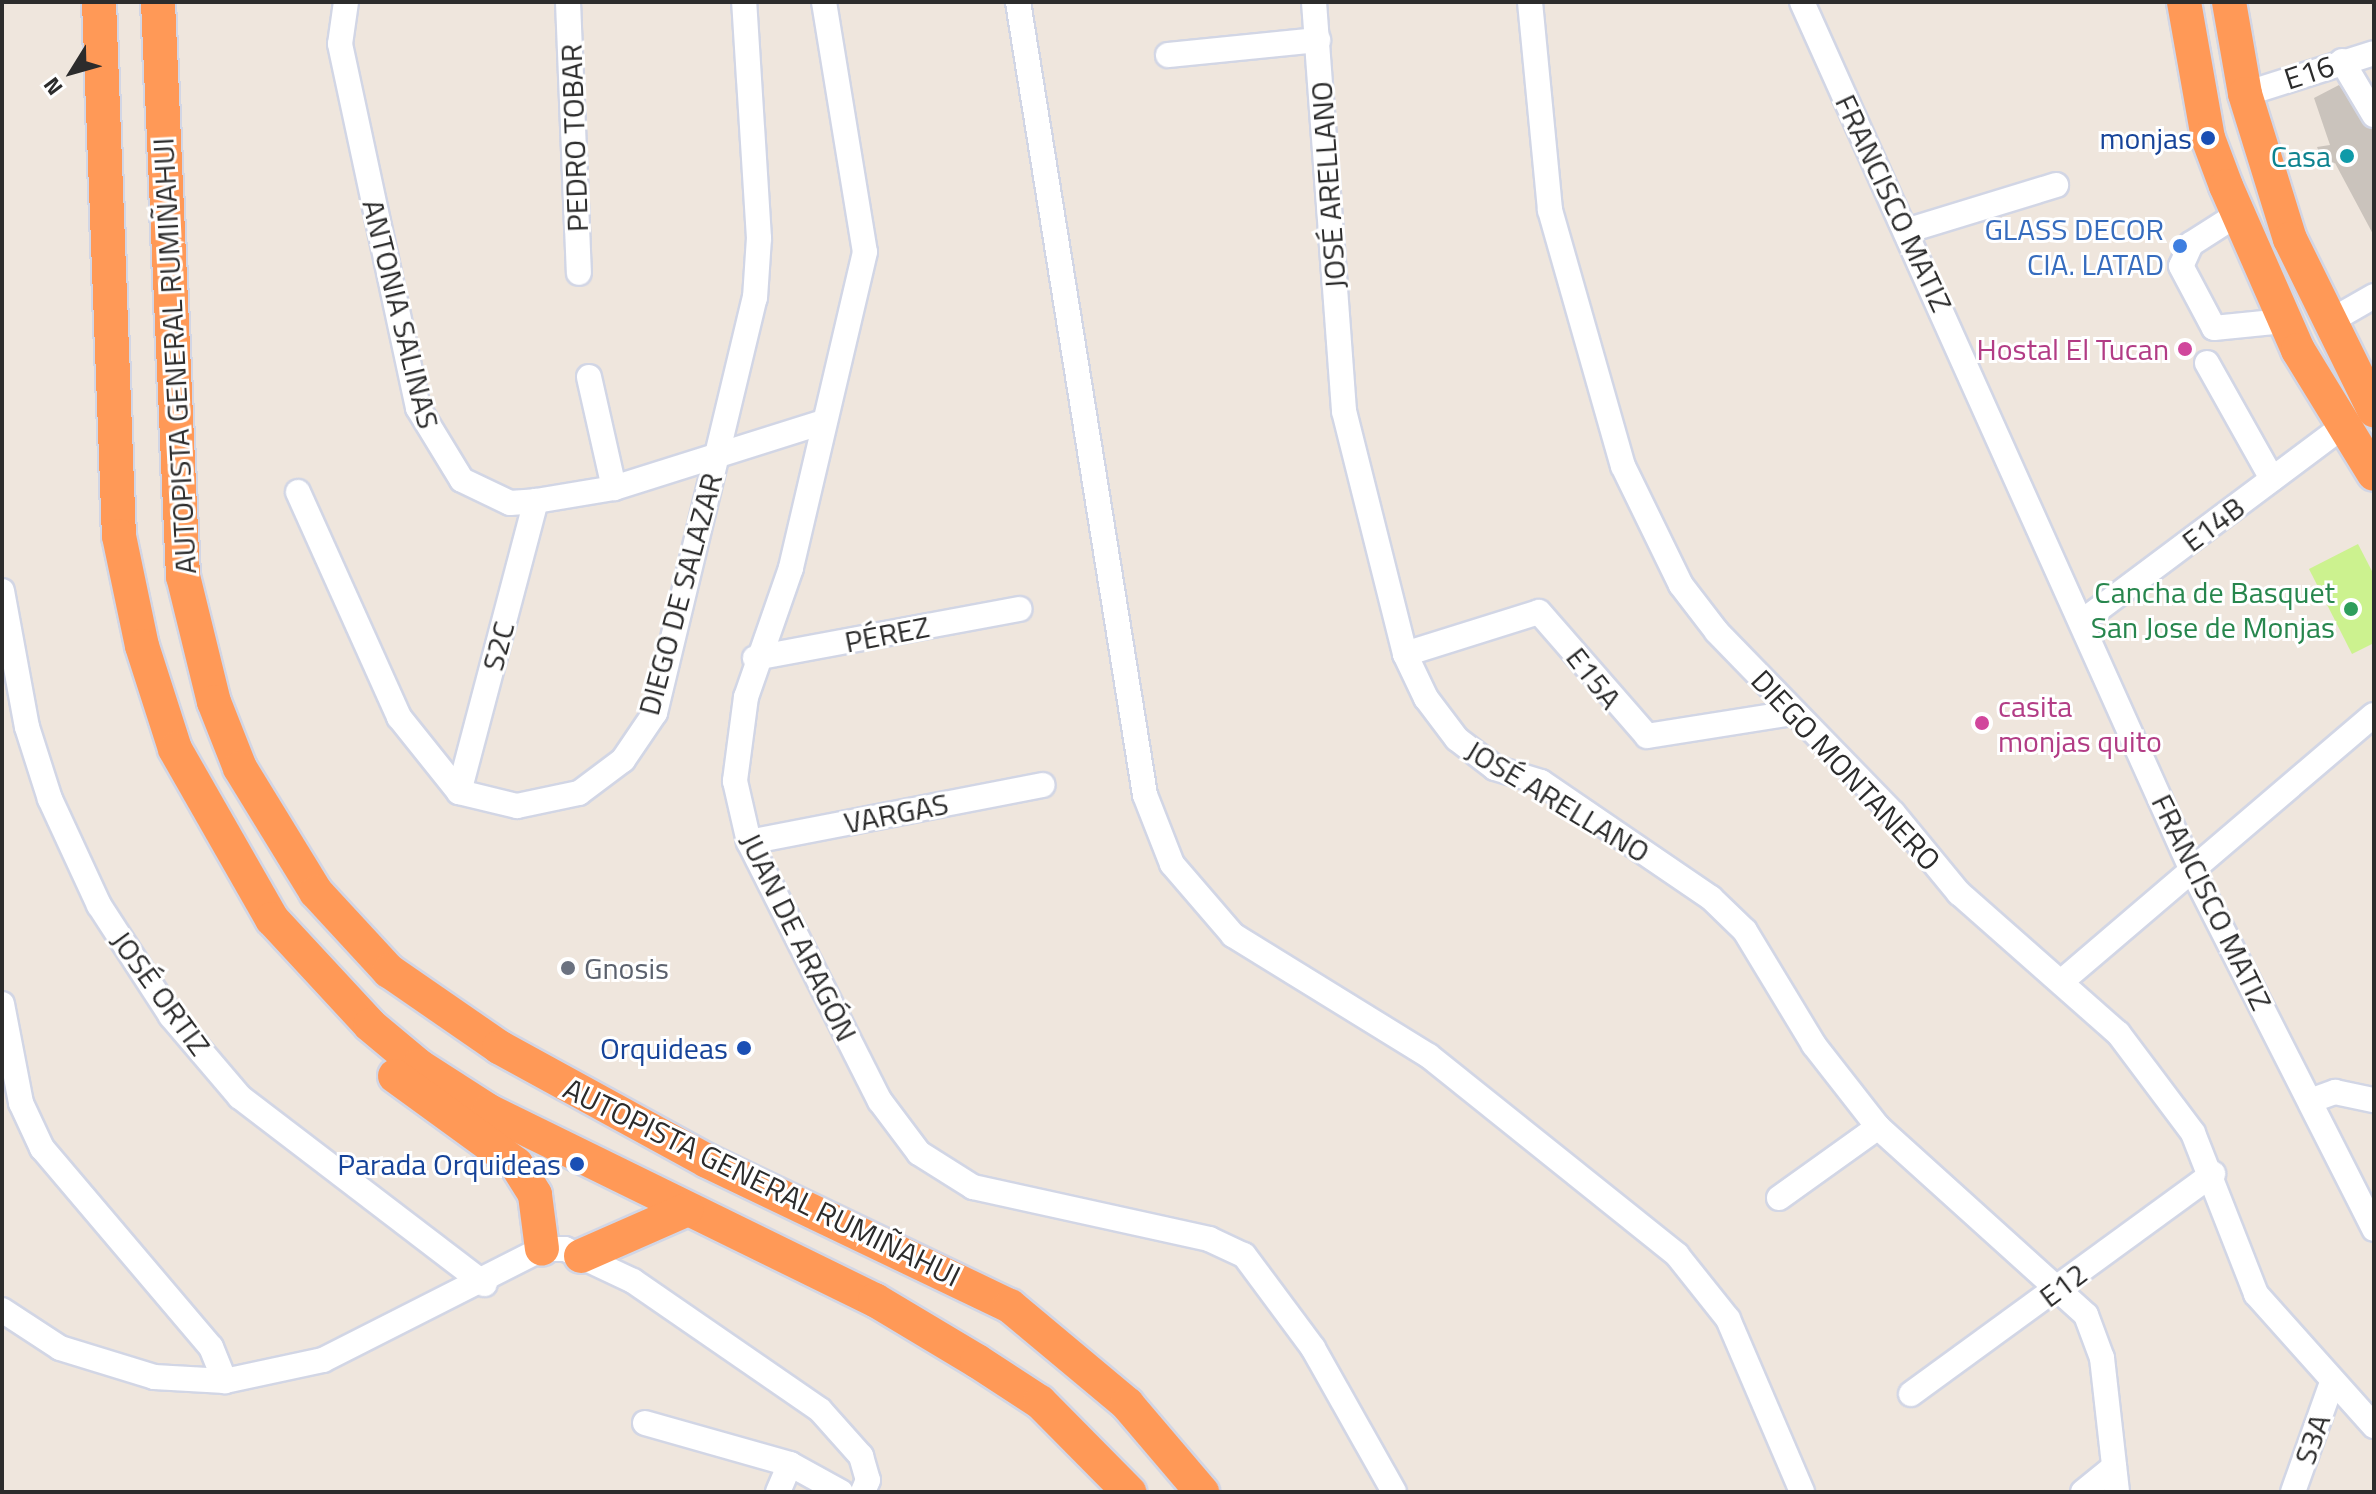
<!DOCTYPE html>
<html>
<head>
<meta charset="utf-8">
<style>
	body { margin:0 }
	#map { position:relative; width:2376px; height:1494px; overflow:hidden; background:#efe6dd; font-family:"Titillium Web",sans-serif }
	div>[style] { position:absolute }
	.pitch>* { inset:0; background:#ccf28f }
	.building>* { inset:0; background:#cac3bc }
	.roads { filter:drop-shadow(2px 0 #d2d6e5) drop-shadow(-2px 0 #d2d6e5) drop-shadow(0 2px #d2d6e5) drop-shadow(0 -2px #d2d6e5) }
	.minor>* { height:24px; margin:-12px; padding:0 12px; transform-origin:12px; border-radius:12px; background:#fff }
	.highway>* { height:34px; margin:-17px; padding:0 17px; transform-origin:17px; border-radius:17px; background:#ff9957 }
	.dots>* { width:22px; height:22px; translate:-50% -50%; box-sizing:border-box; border:4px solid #fff; border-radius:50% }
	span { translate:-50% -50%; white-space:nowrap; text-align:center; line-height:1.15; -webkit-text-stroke:6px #fff; paint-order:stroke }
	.street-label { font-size:30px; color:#2c2c2c }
	.transit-label { font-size:30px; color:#164399 }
	.right { translate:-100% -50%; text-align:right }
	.culture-label { font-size:30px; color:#0d838f }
	.shop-label { font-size:30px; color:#366cbe }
	.hotel-label { font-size:30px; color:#b23c85 }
	.left { translate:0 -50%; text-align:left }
	.leisure-label { font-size:30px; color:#27864d }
	.worship-label { font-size:30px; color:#5b616d }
	.frame { position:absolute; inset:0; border:4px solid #2c2c2c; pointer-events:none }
	.north { position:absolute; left:32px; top:32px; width:80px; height:80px; -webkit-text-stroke:6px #fff; paint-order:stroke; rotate:233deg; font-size:22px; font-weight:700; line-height:32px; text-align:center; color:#2c2c2c }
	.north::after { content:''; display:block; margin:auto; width:28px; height:36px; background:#2c2c2c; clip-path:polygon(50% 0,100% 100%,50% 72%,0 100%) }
</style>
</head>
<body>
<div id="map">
	<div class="pitch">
		<i style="clip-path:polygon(2358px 544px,2374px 575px,2374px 643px,2352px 654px,2309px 569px)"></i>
	</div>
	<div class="building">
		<i style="clip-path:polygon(2339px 85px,2374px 132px,2374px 236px,2335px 163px,2325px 167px,2317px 147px,2330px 145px,2314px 98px)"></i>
	</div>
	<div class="roads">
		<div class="minor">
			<i style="left:346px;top:2px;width:42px;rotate:98.1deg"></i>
			<i style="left:340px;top:44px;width:372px;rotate:77.9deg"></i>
			<i style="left:418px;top:408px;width:84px;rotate:58.6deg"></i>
			<i style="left:462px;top:480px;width:53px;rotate:25.6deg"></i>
			<i style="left:510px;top:503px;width:26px;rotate:-4deg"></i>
			<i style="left:536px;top:501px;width:79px;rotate:-9.5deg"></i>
			<i style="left:614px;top:488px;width:219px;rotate:-17.5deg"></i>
			<i style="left:568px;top:2px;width:271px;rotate:87.7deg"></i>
			<i style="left:824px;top:2px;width:253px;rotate:80.7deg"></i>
			<i style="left:865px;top:252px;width:325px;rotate:103.2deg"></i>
			<i style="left:791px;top:568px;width:137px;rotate:109.2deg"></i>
			<i style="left:746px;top:697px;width:85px;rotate:97.5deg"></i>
			<i style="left:735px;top:781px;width:63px;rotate:77.1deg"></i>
			<i style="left:749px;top:842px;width:290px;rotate:63.2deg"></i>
			<i style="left:880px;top:1101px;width:65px;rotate:53.1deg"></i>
			<i style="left:919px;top:1153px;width:64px;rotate:32.2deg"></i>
			<i style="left:973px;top:1187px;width:242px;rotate:12.4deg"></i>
			<i style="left:1209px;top:1239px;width:38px;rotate:25deg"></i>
			<i style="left:1244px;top:1255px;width:116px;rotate:53.4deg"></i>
			<i style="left:1313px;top:1348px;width:165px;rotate:60.6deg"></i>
			<i style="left:1018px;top:2px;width:803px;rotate:80.9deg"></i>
			<i style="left:1145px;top:795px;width:74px;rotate:68.6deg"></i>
			<i style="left:1172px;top:864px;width:94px;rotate:49.3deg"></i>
			<i style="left:1233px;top:935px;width:230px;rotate:31.7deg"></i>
			<i style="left:1429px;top:1056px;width:318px;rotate:38.7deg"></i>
			<i style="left:1677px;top:1255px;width:82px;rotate:51.4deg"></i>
			<i style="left:1728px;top:1319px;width:188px;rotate:66.8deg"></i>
			<i style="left:1314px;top:2px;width:410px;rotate:85.8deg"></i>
			<i style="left:1344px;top:411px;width:251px;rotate:75.9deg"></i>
			<i style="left:1405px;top:654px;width:49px;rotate:64.5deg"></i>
			<i style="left:1426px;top:698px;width:51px;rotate:52.9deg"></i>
			<i style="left:1457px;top:739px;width:48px;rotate:37.3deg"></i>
			<i style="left:1495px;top:768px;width:48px;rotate:16.9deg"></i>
			<i style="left:1541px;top:782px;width:206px;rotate:34.3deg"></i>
			<i style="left:1711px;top:898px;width:47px;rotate:44.1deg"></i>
			<i style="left:1745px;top:931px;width:133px;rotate:58.8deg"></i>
			<i style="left:1814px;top:1045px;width:104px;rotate:52deg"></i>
			<i style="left:1878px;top:1127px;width:280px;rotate:42.1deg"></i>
			<i style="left:2086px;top:1315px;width:46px;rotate:69.6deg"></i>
			<i style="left:2102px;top:1358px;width:135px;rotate:83.6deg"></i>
			<i style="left:1530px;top:2px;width:209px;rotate:84.5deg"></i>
			<i style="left:1550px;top:210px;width:266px;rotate:74.1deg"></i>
			<i style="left:1623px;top:466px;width:132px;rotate:64deg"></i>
			<i style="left:1681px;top:585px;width:59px;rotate:52.5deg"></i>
			<i style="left:1717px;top:632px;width:252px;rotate:45.8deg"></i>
			<i style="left:1893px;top:813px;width:104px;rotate:50.5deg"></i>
			<i style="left:1959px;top:893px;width:212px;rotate:41.4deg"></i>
			<i style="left:2118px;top:1033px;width:125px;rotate:53.1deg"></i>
			<i style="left:2193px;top:1133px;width:173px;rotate:68.6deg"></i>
			<i style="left:2256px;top:1294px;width:177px;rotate:48.2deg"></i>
			<i style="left:1802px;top:2px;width:947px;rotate:65.82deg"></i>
			<i style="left:2190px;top:866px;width:407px;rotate:63.1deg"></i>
			<i style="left:1168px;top:55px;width:151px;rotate:-5.7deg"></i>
			<i style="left:2342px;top:61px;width:63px;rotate:59.3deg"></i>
			<i style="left:2245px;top:94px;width:135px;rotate:-17.6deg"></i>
			<i style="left:2238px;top:214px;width:56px;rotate:147.4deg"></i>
			<i style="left:2191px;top:244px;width:24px;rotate:114deg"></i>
			<i style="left:2181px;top:266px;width:70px;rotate:62deg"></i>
			<i style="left:2214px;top:328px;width:70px;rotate:-5.7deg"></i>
			<i style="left:1906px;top:231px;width:157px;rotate:-17deg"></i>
			<i style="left:2327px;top:323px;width:54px;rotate:-29.9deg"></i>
			<i style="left:2207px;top:363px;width:133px;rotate:60.7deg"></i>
			<i style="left:589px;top:377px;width:114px;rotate:77.3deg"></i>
			<i style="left:298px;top:492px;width:247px;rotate:65.8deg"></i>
			<i style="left:399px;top:717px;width:96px;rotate:51.3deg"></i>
			<i style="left:459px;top:792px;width:60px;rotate:13.6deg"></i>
			<i style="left:517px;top:806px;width:63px;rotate:-11.8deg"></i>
			<i style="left:579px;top:793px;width:55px;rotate:-36.9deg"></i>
			<i style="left:623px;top:760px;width:57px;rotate:-55.8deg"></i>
			<i style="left:655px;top:713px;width:427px;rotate:-76.5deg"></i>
			<i style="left:755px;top:298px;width:60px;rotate:-86.2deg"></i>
			<i style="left:759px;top:238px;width:236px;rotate:-93.6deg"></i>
			<i style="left:2px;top:591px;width:138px;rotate:79.6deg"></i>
			<i style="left:27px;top:727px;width:76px;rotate:72.3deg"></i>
			<i style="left:50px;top:799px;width:117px;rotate:65.2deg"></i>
			<i style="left:99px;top:905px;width:132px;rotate:57deg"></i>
			<i style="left:171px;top:1016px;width:106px;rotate:49.6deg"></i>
			<i style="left:240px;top:1097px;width:308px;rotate:37.4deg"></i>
			<i style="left:2084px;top:620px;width:322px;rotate:-36.8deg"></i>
			<i style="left:1405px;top:654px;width:140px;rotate:-17.4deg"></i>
			<i style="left:1539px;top:612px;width:164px;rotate:48.9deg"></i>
			<i style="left:1647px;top:736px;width:147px;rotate:-9deg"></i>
			<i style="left:755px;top:658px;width:269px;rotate:-10.5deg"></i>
			<i style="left:459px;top:792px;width:301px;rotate:-75.2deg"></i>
			<i style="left:749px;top:842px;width:299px;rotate:-11deg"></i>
			<i style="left:2061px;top:982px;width:411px;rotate:-40.5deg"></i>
			<i style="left:2px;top:1004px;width:101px;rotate:79.1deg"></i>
			<i style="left:21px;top:1103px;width:50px;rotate:65deg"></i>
			<i style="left:42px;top:1148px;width:261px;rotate:49.7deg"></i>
			<i style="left:211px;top:1347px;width:37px;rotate:68deg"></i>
			<i style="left:2310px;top:1101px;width:27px;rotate:-20deg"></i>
			<i style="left:2335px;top:1092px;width:40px;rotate:12deg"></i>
			<i style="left:1779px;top:1198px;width:122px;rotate:-35.6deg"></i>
			<i style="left:2px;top:1310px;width:69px;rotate:33.2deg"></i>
			<i style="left:60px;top:1348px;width:98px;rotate:17.1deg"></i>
			<i style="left:154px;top:1377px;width:71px;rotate:3.2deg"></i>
			<i style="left:225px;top:1381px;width:100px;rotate:-12.1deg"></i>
			<i style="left:323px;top:1360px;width:246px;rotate:-26.9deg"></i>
			<i style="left:542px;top:1249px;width:23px"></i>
			<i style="left:565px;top:1249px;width:75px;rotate:25.2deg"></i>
			<i style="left:633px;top:1281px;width:227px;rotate:34.6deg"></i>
			<i style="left:820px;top:1410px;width:62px;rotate:48.3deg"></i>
			<i style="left:861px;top:1456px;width:25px;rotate:74deg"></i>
			<i style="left:868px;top:1480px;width:13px;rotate:113deg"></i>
			<i style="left:1911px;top:1394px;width:374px;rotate:-36.1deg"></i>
			<i style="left:645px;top:1423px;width:151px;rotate:15.8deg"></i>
			<i style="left:790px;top:1464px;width:58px;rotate:28.8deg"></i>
			<i style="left:778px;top:1492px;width:30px;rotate:-67deg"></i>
			<i style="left:2083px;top:1492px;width:40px;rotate:-39deg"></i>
			<i style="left:2293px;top:1492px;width:114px;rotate:-70.4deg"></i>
		</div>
		<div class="highway">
			<i style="left:99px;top:2px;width:534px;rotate:87.86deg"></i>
			<i style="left:119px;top:536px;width:112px;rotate:78.2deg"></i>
			<i style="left:142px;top:646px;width:108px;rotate:72.2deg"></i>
			<i style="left:175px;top:749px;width:196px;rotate:60.3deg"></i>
			<i style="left:272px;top:919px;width:144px;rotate:47.2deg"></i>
			<i style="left:370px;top:1025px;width:64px;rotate:39.9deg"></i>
			<i style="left:419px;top:1066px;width:83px;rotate:32.7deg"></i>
			<i style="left:489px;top:1111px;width:430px;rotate:26.1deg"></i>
			<i style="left:875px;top:1300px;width:119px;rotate:30.9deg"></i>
			<i style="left:977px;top:1361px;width:75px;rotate:33.1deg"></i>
			<i style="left:1040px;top:1402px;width:127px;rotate:45.3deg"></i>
			<i style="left:158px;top:2px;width:575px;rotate:87.51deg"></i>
			<i style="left:183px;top:576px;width:130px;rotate:76.2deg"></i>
			<i style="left:214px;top:702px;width:71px;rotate:68.5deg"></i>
			<i style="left:240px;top:768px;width:145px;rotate:58.5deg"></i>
			<i style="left:316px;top:892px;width:108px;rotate:47.3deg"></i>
			<i style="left:389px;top:971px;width:134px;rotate:34.6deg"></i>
			<i style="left:499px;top:1047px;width:237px;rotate:28.7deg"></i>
			<i style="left:707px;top:1161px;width:336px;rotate:25.6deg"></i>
			<i style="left:1010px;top:1306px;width:153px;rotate:39.9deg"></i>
			<i style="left:1127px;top:1404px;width:116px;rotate:49.6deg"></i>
			<i style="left:2184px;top:2px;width:138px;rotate:80deg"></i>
			<i style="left:2208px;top:138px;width:51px;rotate:69.4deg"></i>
			<i style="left:2226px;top:186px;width:179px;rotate:66.3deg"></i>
			<i style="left:2298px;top:350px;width:145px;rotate:58.5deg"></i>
			<i style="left:2229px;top:2px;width:93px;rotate:80.1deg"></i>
			<i style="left:2245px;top:94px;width:152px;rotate:72.8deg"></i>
			<i style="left:2290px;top:239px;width:191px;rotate:63.8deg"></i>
			<i style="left:395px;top:1076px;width:150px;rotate:36deg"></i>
			<i style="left:516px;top:1164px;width:36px;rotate:58deg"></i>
			<i style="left:535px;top:1195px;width:54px;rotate:82.6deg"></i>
			<i style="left:581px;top:1256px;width:115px;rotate:-23.7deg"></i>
		</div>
	</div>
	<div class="dots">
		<i style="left:2208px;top:138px;background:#1a4fb4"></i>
		<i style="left:2347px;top:156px;background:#0f9aa8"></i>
		<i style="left:2180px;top:246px;background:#3f7fe0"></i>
		<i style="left:2185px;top:349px;background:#d1479c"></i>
		<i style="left:2351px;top:609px;background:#2e9e5b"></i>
		<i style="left:1982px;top:723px;background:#d1479c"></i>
		<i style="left:568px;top:968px;background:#6b7280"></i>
		<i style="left:744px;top:1048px;background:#1a4fb4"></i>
		<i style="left:577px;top:1164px;background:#1a4fb4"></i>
	</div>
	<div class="street-label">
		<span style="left:2309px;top:72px;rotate:-18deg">E16</span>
		<span style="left:574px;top:138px;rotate:-92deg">PEDRO TOBAR</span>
		<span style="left:1328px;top:185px;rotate:-94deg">JOSÉ ARELLANO</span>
		<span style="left:1894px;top:203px;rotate:65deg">FRANCISCO MATIZ</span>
		<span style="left:401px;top:314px;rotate:76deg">ANTONIA SALINAS</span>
		<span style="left:174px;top:356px;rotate:-93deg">AUTOPISTA GENERAL RUMIÑAHUI</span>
		<span style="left:2213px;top:524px;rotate:-37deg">E14B</span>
		<span style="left:680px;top:594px;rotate:-75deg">DIEGO DE SALAZAR</span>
		<span style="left:887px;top:634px;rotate:-11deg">PÉREZ</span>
		<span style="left:498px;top:646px;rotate:-75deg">S2C</span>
		<span style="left:1594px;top:678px;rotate:52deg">E15A</span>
		<span style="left:1846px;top:770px;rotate:47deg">DIEGO MONTANERO</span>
		<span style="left:1558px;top:801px;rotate:31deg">JOSÉ ARELLANO</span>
		<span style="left:896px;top:813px;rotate:-11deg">VARGAS</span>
		<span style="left:2212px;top:902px;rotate:64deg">FRANCISCO MATIZ</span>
		<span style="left:799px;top:937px;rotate:64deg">JUAN DE ARAGÓN</span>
		<span style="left:161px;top:993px;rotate:54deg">JOSÉ ORTIZ</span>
		<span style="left:762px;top:1182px;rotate:26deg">AUTOPISTA GENERAL RUMIÑAHUI</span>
		<span style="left:2063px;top:1285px;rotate:-37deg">E12</span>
		<span style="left:2312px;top:1439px;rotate:-70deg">S3A</span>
	</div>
	<div class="transit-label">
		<span class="right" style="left:2192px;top:138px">monjas</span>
		<span class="right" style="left:728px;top:1048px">Orquideas</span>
		<span class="right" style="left:561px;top:1164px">Parada Orquideas</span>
	</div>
	<div class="culture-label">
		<span class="right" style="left:2331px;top:156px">Casa</span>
	</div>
	<div class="shop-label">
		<span class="right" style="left:2164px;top:246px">GLASS DECOR<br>CIA. LATAD</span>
	</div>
	<div class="hotel-label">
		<span class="right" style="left:2169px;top:349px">Hostal El Tucan</span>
		<span class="left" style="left:1998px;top:723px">casita<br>monjas quito</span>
	</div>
	<div class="leisure-label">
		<span class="right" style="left:2335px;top:609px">Cancha de Basquet<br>San Jose de Monjas</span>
	</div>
	<div class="worship-label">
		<span class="left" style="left:584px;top:968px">Gnosis</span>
	</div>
	<div class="frame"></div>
	<div class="north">N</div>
</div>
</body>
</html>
